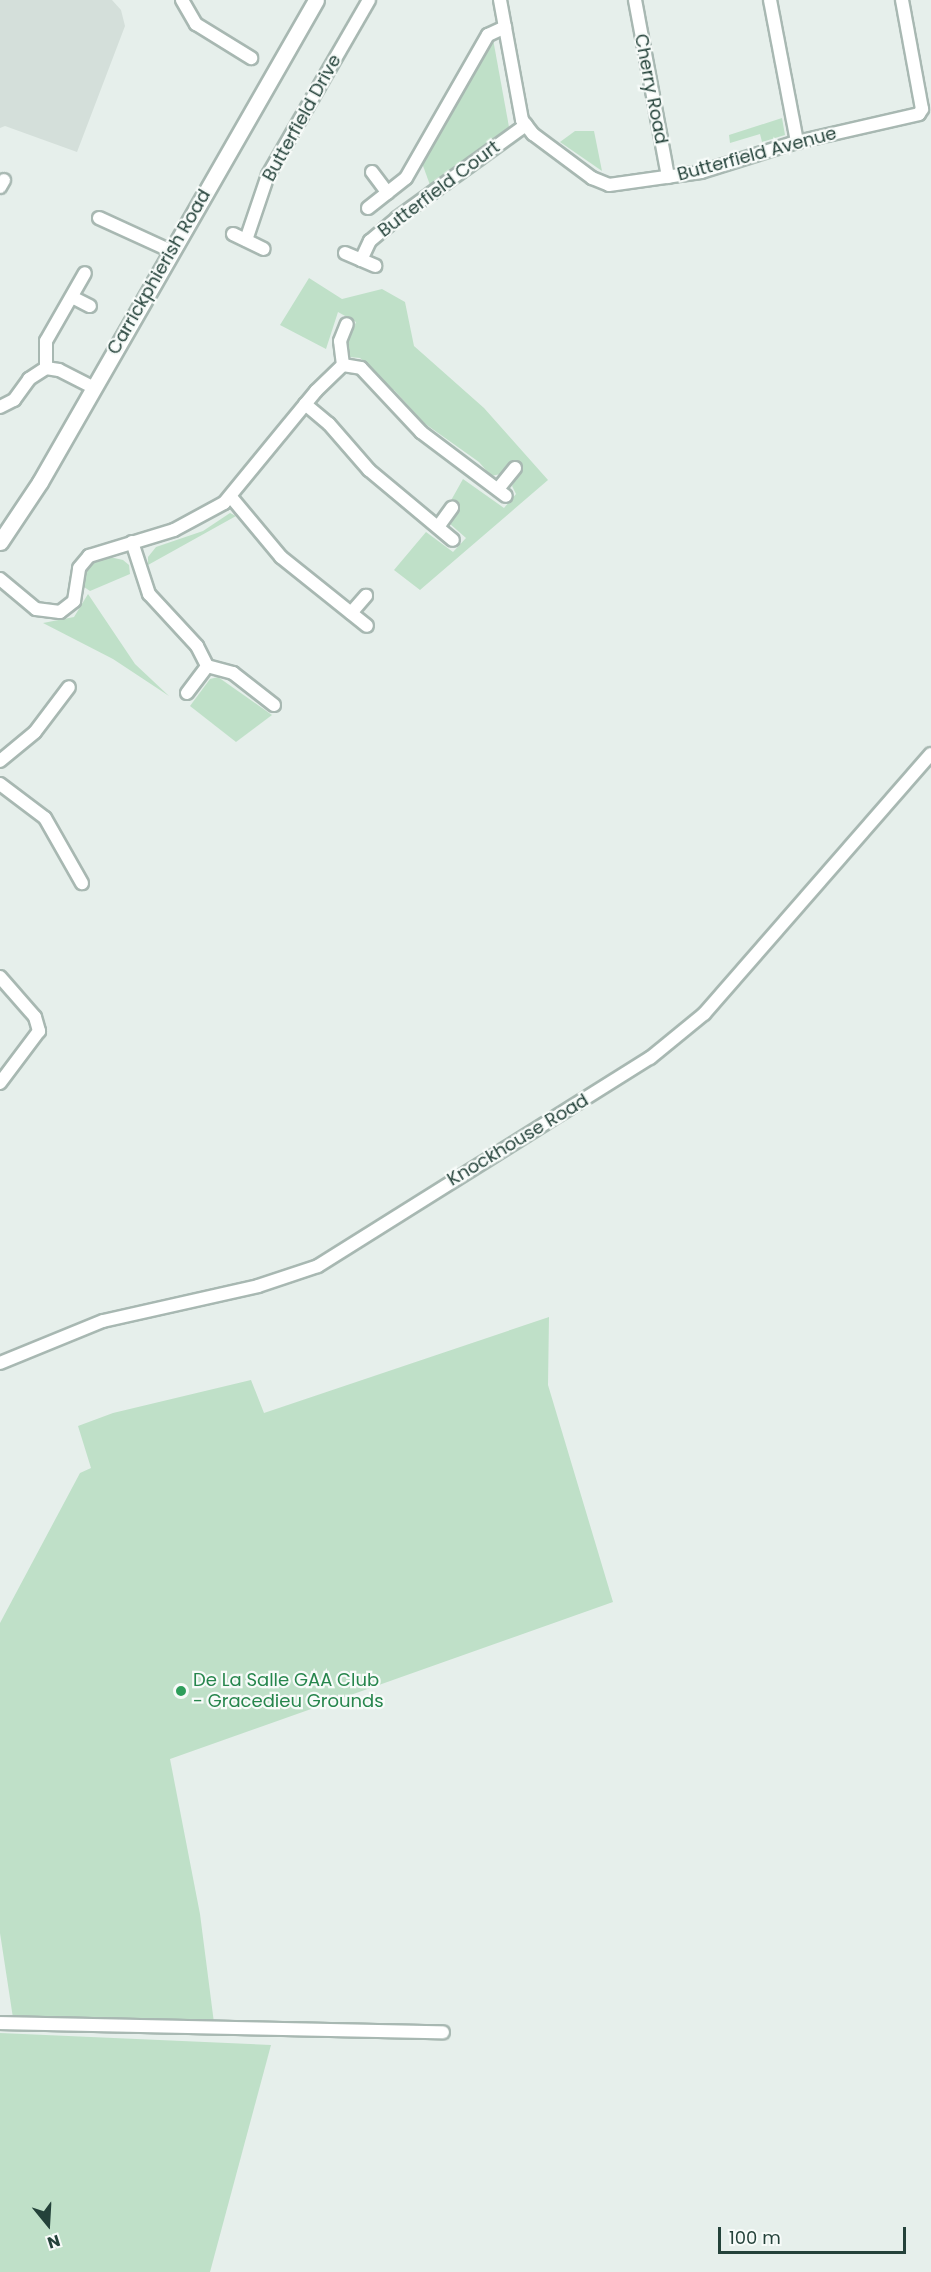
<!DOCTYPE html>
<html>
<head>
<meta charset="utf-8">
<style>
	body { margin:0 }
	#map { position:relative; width:931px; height:2272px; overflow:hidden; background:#e6efeb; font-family:Poppins,sans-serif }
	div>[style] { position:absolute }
	.built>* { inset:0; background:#d4dfda }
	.green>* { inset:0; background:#bfe0c8 }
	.roads { filter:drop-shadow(2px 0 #a8b8b2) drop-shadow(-2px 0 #a8b8b2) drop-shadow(0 2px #a8b8b2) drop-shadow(0 -2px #a8b8b2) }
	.minor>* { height:12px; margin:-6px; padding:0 6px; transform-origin:6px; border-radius:6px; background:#fff }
	.tertiary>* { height:15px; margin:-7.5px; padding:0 7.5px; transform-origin:7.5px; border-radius:7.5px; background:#fff }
	.dots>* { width:16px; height:16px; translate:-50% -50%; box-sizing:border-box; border:3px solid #f7fbf9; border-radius:50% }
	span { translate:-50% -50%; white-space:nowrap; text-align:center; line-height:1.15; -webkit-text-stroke:4.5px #f7fbf9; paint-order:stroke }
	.street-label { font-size:18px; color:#24423a }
	.leisure-label { font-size:18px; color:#27864d }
	.left { translate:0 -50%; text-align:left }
	.north { position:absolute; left:18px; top:2194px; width:60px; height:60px; -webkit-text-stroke:4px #f7fbf9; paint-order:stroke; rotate:162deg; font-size:16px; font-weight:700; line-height:24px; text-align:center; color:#24423a }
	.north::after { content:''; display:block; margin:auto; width:21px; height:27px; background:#24423a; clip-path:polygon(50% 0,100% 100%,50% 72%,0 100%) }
	.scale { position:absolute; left:718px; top:2227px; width:188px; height:27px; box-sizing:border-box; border:3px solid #24423a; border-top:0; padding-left:8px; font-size:18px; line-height:21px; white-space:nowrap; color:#24423a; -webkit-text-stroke:4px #f7fbf9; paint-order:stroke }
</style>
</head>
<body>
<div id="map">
	<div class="built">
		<i style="clip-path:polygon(0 0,112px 0,121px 10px,125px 26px,77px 152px,5px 126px,0 128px)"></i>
	</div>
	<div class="green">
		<i style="clip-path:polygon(493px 39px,509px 127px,430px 185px,422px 163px)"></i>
		<i style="clip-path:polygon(782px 118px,785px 135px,762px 142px,760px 134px,730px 143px,729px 135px)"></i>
		<i style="clip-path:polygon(575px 131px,594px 131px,602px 171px,560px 142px)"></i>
		<i style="clip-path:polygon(309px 278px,342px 299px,382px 289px,405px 302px,414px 346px,484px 408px,548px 480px,420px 590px,394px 570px,426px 532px,453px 552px,466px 538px,449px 523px,449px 504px,463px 479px,504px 508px,516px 494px,512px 486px,521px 471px,512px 464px,501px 474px,491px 476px,479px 462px,424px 423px,394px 390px,389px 390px,370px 366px,360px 358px,349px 357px,347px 343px,356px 322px,338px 312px,326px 349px,280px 325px)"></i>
		<i style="clip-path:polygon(230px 513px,236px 516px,148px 565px,148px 557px,156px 547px,203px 531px)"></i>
		<i style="clip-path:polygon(101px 555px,123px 560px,129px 565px,130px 574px,90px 591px,84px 587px,84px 574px,87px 567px)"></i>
		<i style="clip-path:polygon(88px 594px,135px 664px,169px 696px,113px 659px,43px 623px,74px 617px)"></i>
		<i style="clip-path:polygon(218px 677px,272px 715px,236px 742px,190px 706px,210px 679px)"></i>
		<i style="clip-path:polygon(549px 1317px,548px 1385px,613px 1602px,170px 1759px,200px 1914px,214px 2023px,13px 2018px,0 1933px,0 1623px,80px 1473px,91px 1468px,78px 1426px,113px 1413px,251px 1380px,264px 1413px)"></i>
		<i style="clip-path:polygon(0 2033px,271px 2045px,210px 2272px,0 2272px)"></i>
	</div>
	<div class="roads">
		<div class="minor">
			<i style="left:182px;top:0;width:28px;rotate:60deg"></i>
			<i style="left:196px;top:24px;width:65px;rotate:31.7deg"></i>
			<i style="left:500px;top:0;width:122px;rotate:79.6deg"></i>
			<i style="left:522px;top:120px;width:18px;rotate:52deg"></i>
			<i style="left:533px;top:134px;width:74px;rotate:36.7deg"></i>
			<i style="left:592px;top:178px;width:18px;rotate:22deg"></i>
			<i style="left:609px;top:185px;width:93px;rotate:-8deg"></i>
			<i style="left:701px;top:172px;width:101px;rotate:-17.4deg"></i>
			<i style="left:797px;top:142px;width:125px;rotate:-12.9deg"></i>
			<i style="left:919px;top:114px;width:6px;rotate:-59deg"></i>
			<i style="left:922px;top:109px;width:111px;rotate:-100.4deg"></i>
			<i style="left:635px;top:0;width:180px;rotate:79.4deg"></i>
			<i style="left:770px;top:0;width:145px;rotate:79.2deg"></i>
			<i style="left:372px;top:172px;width:26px;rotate:53deg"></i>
			<i style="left:0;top:187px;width:8px;rotate:-60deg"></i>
			<i style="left:368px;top:208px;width:48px;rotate:-38.3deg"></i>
			<i style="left:406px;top:178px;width:165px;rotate:-60.2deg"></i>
			<i style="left:488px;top:35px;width:19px;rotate:-25deg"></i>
			<i style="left:99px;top:218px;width:79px;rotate:24.6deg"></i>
			<i style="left:233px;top:234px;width:34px;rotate:26deg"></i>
			<i style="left:246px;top:240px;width:69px;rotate:-71.3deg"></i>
			<i style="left:268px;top:175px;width:202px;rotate:-60deg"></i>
			<i style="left:345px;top:253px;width:33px;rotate:23deg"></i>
			<i style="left:361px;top:260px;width:21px;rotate:-65deg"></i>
			<i style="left:370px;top:241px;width:35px;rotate:-40deg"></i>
			<i style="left:397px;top:218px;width:159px;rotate:-35.8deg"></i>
			<i style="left:72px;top:297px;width:20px;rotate:27deg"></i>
			<i style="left:343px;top:365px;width:18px;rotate:9deg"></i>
			<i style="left:361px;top:368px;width:88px;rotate:46.8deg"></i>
			<i style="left:421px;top:432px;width:106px;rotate:37deg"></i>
			<i style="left:46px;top:368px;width:27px;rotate:-90deg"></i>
			<i style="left:46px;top:341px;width:78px;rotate:-60.2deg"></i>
			<i style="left:305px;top:404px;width:31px;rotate:40deg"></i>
			<i style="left:329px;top:424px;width:61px;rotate:49deg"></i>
			<i style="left:369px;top:470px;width:109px;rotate:39.8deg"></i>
			<i style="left:0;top:407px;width:16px;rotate:-27deg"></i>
			<i style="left:14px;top:400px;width:26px;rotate:-54deg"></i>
			<i style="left:29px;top:379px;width:20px;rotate:-33deg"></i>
			<i style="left:46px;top:368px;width:13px;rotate:9deg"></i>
			<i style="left:59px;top:370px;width:38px;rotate:27deg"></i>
			<i style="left:498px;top:489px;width:27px;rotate:-51deg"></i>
			<i style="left:231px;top:497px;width:78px;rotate:50.2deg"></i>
			<i style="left:281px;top:557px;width:110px;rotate:38.7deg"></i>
			<i style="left:438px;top:527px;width:24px;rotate:-54deg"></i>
			<i style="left:132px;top:542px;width:55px;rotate:71.9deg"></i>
			<i style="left:149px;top:594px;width:71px;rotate:47.3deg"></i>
			<i style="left:197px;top:646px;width:22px;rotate:63deg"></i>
			<i style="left:207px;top:666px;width:27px;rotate:15deg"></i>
			<i style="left:233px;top:673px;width:52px;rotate:38deg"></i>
			<i style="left:0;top:579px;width:47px;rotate:39.8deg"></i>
			<i style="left:36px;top:609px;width:24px;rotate:7deg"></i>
			<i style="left:60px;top:612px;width:18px;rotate:-38deg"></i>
			<i style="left:74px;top:601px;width:33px;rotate:-81deg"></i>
			<i style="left:79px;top:568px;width:16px;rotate:-50deg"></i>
			<i style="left:89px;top:556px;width:89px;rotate:-17deg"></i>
			<i style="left:174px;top:530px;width:57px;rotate:-28.4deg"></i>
			<i style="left:224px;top:503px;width:145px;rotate:-50.6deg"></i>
			<i style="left:316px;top:391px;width:37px;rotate:-44deg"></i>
			<i style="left:343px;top:365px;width:24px;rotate:-97deg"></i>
			<i style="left:340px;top:341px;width:18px;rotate:-68deg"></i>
			<i style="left:351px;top:613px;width:23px;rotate:-49deg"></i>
			<i style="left:187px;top:693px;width:34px;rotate:-53deg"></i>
			<i style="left:0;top:761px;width:45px;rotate:-39.6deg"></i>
			<i style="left:35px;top:732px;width:56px;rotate:-52.9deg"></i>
			<i style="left:0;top:784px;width:56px;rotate:37.1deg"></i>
			<i style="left:45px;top:818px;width:75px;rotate:60.4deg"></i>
			<i style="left:0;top:977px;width:53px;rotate:48.8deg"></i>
			<i style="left:35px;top:1017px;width:15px;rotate:74deg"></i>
			<i style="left:39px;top:1031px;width:65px;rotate:126.9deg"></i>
			<i style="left:0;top:1363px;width:111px;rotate:-22.2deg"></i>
			<i style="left:103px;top:1321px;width:159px;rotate:-12.7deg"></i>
			<i style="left:258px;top:1286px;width:63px;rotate:-18.4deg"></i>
			<i style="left:318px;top:1266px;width:392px;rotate:-32.1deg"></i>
			<i style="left:650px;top:1058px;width:70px;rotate:-39.2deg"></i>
			<i style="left:704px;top:1014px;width:345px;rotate:-48.9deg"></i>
			<i style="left:0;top:2023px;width:443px;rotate:1.2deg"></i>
		</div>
		<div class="tertiary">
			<i style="left:0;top:542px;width:72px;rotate:-56.3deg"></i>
			<i style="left:40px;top:482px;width:555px;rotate:-60.2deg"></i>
		</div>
	</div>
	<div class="dots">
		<i style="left:181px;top:1691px;background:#2e9e5b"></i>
	</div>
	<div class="street-label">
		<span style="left:651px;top:89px;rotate:79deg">Cherry Road</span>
		<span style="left:302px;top:118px;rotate:-61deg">Butterfield Drive</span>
		<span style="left:757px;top:154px;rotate:-15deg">Butterfield Avenue</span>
		<span style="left:439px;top:189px;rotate:-37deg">Butterfield Court</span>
		<span style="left:159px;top:272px;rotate:-60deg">Carrickphierish Road</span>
		<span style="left:518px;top:1140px;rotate:-31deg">Knockhouse Road</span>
	</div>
	<div class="leisure-label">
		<span class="left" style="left:193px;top:1691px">De La Salle GAA Club<br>- Gracedieu Grounds</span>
	</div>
	<div class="north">N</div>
	<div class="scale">100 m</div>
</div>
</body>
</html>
